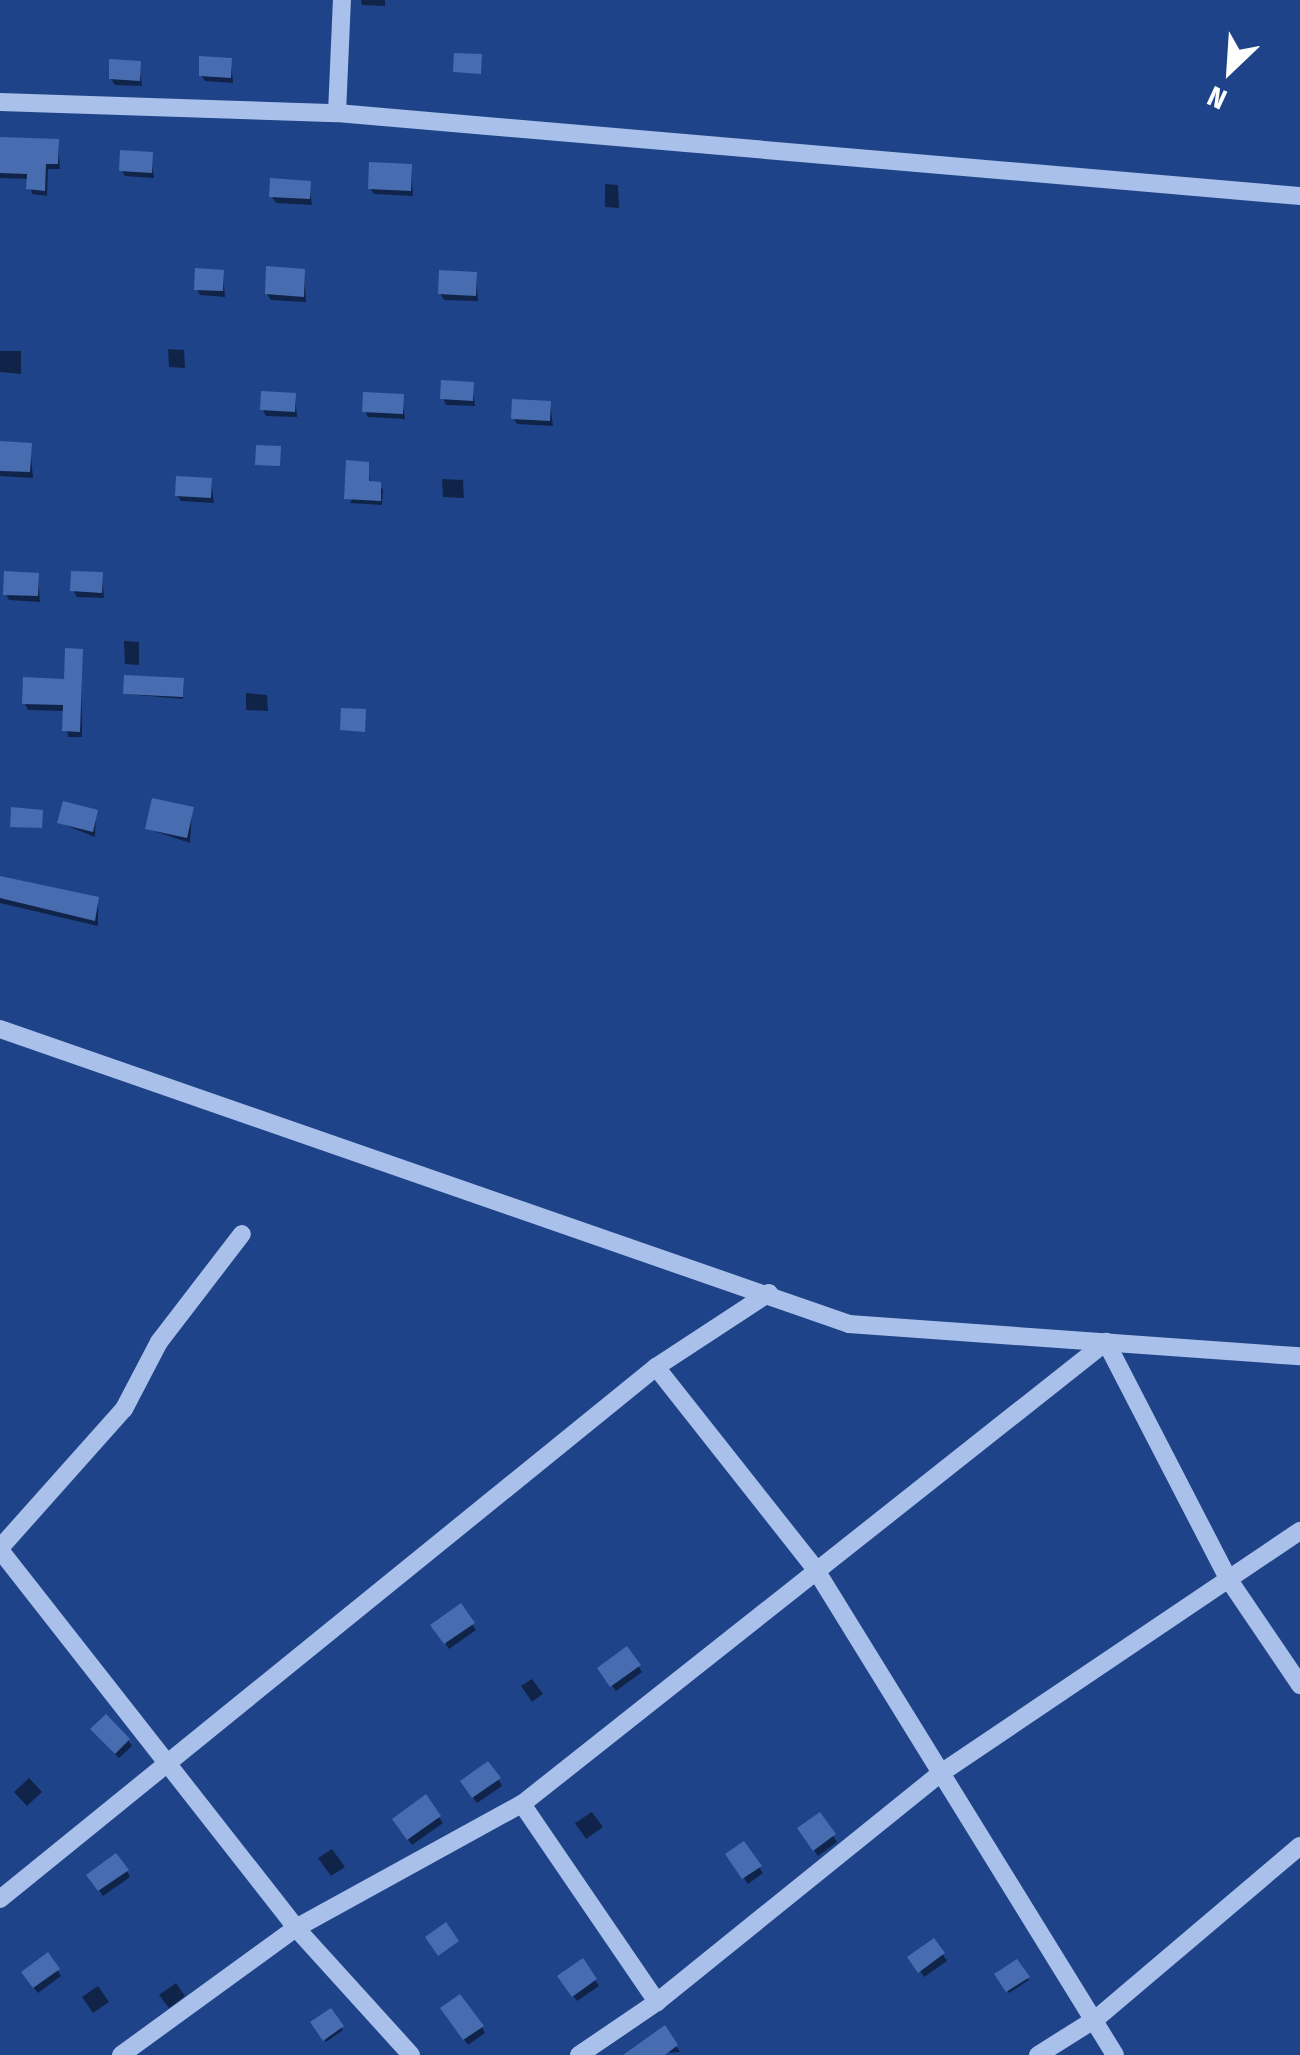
<!DOCTYPE html>
<html>
<head>
<meta charset="utf-8">
<style>
	body { margin:0 }
	#map { position:relative; width:1300px; height:2055px; overflow:hidden; background:#1f4388; font-family:"Fira Sans Condensed",sans-serif }
	div>[style] { position:absolute }
	.shadow>* { inset:0; background:#0007 }
	.building>* { inset:0; background:#486cb0 }
	.minor>* { height:18px; margin:-9px; padding:0 9px; transform-origin:9px; border-radius:9px; background:#a9c0ea }
	span { translate:-50% -50%; white-space:nowrap; text-align:center; line-height:1.15; -webkit-text-stroke:8px #1f4388; paint-order:stroke }
	.north { position:absolute; left:1180px; top:20px; width:100px; height:100px; -webkit-text-stroke:8px #1f4388; paint-order:stroke; rotate:205deg; font-size:28px; font-weight:700; line-height:40px; text-align:center; color:#fff }
	.north::after { content:''; display:block; margin:auto; width:35px; height:45px; background:#fff; clip-path:polygon(50% 0,100% 100%,50% 72%,0 100%) }
</style>
</head>
<body>
<div id="map">
	<div class="shadow">
		<i style="clip-path:polygon(361px 0,385px 0,385px 6px,362px 5px)"></i>
		<i style="clip-path:polygon(231px 61px,233px 83px,205px 81px,201px 75px)"></i>
		<i style="clip-path:polygon(139px 63px,142px 86px,115px 85px,111px 79px)"></i>
		<i style="clip-path:polygon(0 139px,58px 142px,60px 169px,48px 169px,47px 196px,32px 194px,29px 179px,0 178px)"></i>
		<i style="clip-path:polygon(151px 154px,154px 178px,125px 176px,121px 170px)"></i>
		<i style="clip-path:polygon(411px 167px,413px 196px,374px 194px,370px 188px)"></i>
		<i style="clip-path:polygon(309px 183px,312px 205px,276px 203px,272px 197px)"></i>
		<i style="clip-path:polygon(605px 184px,618px 185px,619px 208px,605px 207px)"></i>
		<i style="clip-path:polygon(304px 271px,306px 302px,271px 300px,267px 294px)"></i>
		<i style="clip-path:polygon(223px 272px,225px 297px,200px 295px,197px 289px)"></i>
		<i style="clip-path:polygon(476px 275px,478px 301px,444px 300px,440px 293px)"></i>
		<i style="clip-path:polygon(168px 349px,184px 350px,185px 368px,169px 367px)"></i>
		<i style="clip-path:polygon(0 351px,21px 351px,21px 374px,0 372px)"></i>
		<i style="clip-path:polygon(472px 384px,475px 406px,446px 405px,443px 398px)"></i>
		<i style="clip-path:polygon(295px 396px,297px 417px,266px 416px,263px 410px)"></i>
		<i style="clip-path:polygon(402px 396px,405px 419px,368px 417px,365px 411px)"></i>
		<i style="clip-path:polygon(550px 403px,553px 426px,517px 424px,513px 418px)"></i>
		<i style="clip-path:polygon(0 444px,30px 446px,33px 478px,0 476px)"></i>
		<i style="clip-path:polygon(368px 464px,370px 484px,383px 489px,382px 505px,350px 503px)"></i>
		<i style="clip-path:polygon(442px 479px,463px 480px,464px 498px,443px 497px)"></i>
		<i style="clip-path:polygon(211px 480px,214px 503px,181px 501px,177px 495px)"></i>
		<i style="clip-path:polygon(38px 575px,40px 602px,9px 600px,6px 594px)"></i>
		<i style="clip-path:polygon(102px 575px,104px 598px,77px 597px,73px 590px)"></i>
		<i style="clip-path:polygon(124px 641px,139px 642px,139px 665px,125px 664px)"></i>
		<i style="clip-path:polygon(81px 651px,82px 737px,68px 737px,65px 711px,28px 710px,25px 704px,66px 681px)"></i>
		<i style="clip-path:polygon(184px 683px,183px 699px,125px 694px)"></i>
		<i style="clip-path:polygon(246px 693px,267px 695px,268px 711px,246px 710px)"></i>
		<i style="clip-path:polygon(192px 810px,190px 843px,148px 829px)"></i>
		<i style="clip-path:polygon(96px 812px,95px 837px,60px 823px)"></i>
		<i style="clip-path:polygon(0 878px,98px 899px,98px 926px,0 903px)"></i>
		<i style="clip-path:polygon(460px 1606px,476px 1630px,449px 1649px,434px 1625px)"></i>
		<i style="clip-path:polygon(627px 1649px,642px 1672px,616px 1691px,603px 1674px)"></i>
		<i style="clip-path:polygon(532px 1679px,543px 1694px,532px 1702px,521px 1686px)"></i>
		<i style="clip-path:polygon(97px 1735px,128px 1740px,132px 1746px,119px 1758px)"></i>
		<i style="clip-path:polygon(29px 1778px,42px 1792px,27px 1806px,14px 1792px)"></i>
		<i style="clip-path:polygon(499px 1780px,502px 1786px,477px 1803px,466px 1788px)"></i>
		<i style="clip-path:polygon(425px 1798px,443px 1823px,412px 1845px,398px 1826px)"></i>
		<i style="clip-path:polygon(592px 1812px,603px 1827px,586px 1839px,575px 1823px)"></i>
		<i style="clip-path:polygon(819px 1815px,837px 1842px,818px 1856px,803px 1835px)"></i>
		<i style="clip-path:polygon(332px 1849px,345px 1867px,331px 1876px,318px 1858px)"></i>
		<i style="clip-path:polygon(732px 1861px,759px 1867px,763px 1873px,748px 1884px)"></i>
		<i style="clip-path:polygon(127px 1871px,130px 1877px,103px 1896px,93px 1881px)"></i>
		<i style="clip-path:polygon(934px 1941px,947px 1961px,924px 1977px,911px 1957px)"></i>
		<i style="clip-path:polygon(48px 1956px,61px 1976px,38px 1993px,27px 1979px)"></i>
		<i style="clip-path:polygon(1016px 1962px,1029px 1980px,1009px 1993px,997px 1975px)"></i>
		<i style="clip-path:polygon(595px 1980px,599px 1986px,577px 2001px,564px 1983px)"></i>
		<i style="clip-path:polygon(176px 1983px,185px 1996px,169px 2008px,159px 1995px)"></i>
		<i style="clip-path:polygon(98px 1986px,109px 2002px,93px 2013px,82px 1997px)"></i>
		<i style="clip-path:polygon(330px 2011px,343px 2030px,326px 2042px,313px 2023px)"></i>
		<i style="clip-path:polygon(447px 2015px,482px 2027px,485px 2033px,468px 2045px)"></i>
		<i style="clip-path:polygon(664px 2029px,680px 2052px,630px 2055px)"></i>
	</div>
	<div class="building">
		<i style="clip-path:polygon(454px 53px,482px 54px,481px 74px,453px 72px)"></i>
		<i style="clip-path:polygon(199px 56px,232px 58px,231px 78px,199px 76px)"></i>
		<i style="clip-path:polygon(109px 59px,141px 61px,140px 81px,109px 79px)"></i>
		<i style="clip-path:polygon(0 137px,59px 139px,58px 164px,46px 164px,45px 191px,26px 189px,27px 174px,0 173px)"></i>
		<i style="clip-path:polygon(120px 150px,153px 152px,152px 173px,119px 171px)"></i>
		<i style="clip-path:polygon(369px 162px,412px 164px,411px 191px,368px 189px)"></i>
		<i style="clip-path:polygon(270px 178px,311px 181px,310px 199px,269px 197px)"></i>
		<i style="clip-path:polygon(266px 266px,305px 269px,304px 297px,265px 294px)"></i>
		<i style="clip-path:polygon(195px 268px,224px 270px,223px 291px,194px 290px)"></i>
		<i style="clip-path:polygon(439px 270px,477px 272px,476px 296px,438px 294px)"></i>
		<i style="clip-path:polygon(441px 380px,474px 382px,473px 401px,440px 399px)"></i>
		<i style="clip-path:polygon(261px 391px,296px 393px,295px 412px,260px 410px)"></i>
		<i style="clip-path:polygon(363px 392px,404px 394px,403px 414px,362px 412px)"></i>
		<i style="clip-path:polygon(512px 399px,551px 401px,550px 421px,511px 419px)"></i>
		<i style="clip-path:polygon(0 441px,32px 443px,30px 472px,0 471px)"></i>
		<i style="clip-path:polygon(256px 445px,281px 446px,280px 466px,255px 465px)"></i>
		<i style="clip-path:polygon(346px 460px,369px 462px,369px 481px,381px 482px,381px 501px,344px 499px)"></i>
		<i style="clip-path:polygon(176px 476px,212px 478px,211px 498px,175px 496px)"></i>
		<i style="clip-path:polygon(4px 571px,39px 573px,38px 596px,3px 595px)"></i>
		<i style="clip-path:polygon(71px 571px,103px 572px,102px 593px,70px 591px)"></i>
		<i style="clip-path:polygon(65px 648px,83px 649px,80px 732px,62px 731px,63px 705px,22px 704px,23px 677px,64px 679px)"></i>
		<i style="clip-path:polygon(124px 675px,184px 678px,183px 697px,123px 694px)"></i>
		<i style="clip-path:polygon(341px 708px,366px 709px,365px 732px,340px 730px)"></i>
		<i style="clip-path:polygon(152px 798px,194px 807px,187px 838px,145px 829px)"></i>
		<i style="clip-path:polygon(63px 801px,98px 810px,93px 832px,57px 823px)"></i>
		<i style="clip-path:polygon(11px 807px,43px 810px,42px 828px,10px 827px)"></i>
		<i style="clip-path:polygon(0 876px,99px 897px,95px 921px,0 898px)"></i>
		<i style="clip-path:polygon(461px 1603px,475px 1623px,444px 1644px,430px 1625px)"></i>
		<i style="clip-path:polygon(627px 1646px,641px 1665px,610px 1687px,597px 1668px)"></i>
		<i style="clip-path:polygon(106px 1714px,130px 1739px,115px 1754px,90px 1729px)"></i>
		<i style="clip-path:polygon(488px 1761px,501px 1778px,472px 1798px,460px 1781px)"></i>
		<i style="clip-path:polygon(426px 1794px,441px 1816px,407px 1840px,392px 1819px)"></i>
		<i style="clip-path:polygon(820px 1812px,836px 1834px,813px 1851px,797px 1828px)"></i>
		<i style="clip-path:polygon(744px 1841px,762px 1866px,742px 1879px,725px 1854px)"></i>
		<i style="clip-path:polygon(116px 1853px,129px 1870px,98px 1891px,86px 1875px)"></i>
		<i style="clip-path:polygon(446px 1922px,459px 1941px,438px 1956px,425px 1937px)"></i>
		<i style="clip-path:polygon(934px 1938px,945px 1953px,918px 1973px,907px 1957px)"></i>
		<i style="clip-path:polygon(48px 1952px,60px 1969px,33px 1988px,21px 1972px)"></i>
		<i style="clip-path:polygon(583px 1958px,597px 1979px,572px 1997px,557px 1976px)"></i>
		<i style="clip-path:polygon(1017px 1959px,1030px 1977px,1006px 1992px,994px 1974px)"></i>
		<i style="clip-path:polygon(460px 1994px,484px 2026px,463px 2040px,440px 2008px)"></i>
		<i style="clip-path:polygon(331px 2008px,344px 2026px,323px 2041px,310px 2022px)"></i>
		<i style="clip-path:polygon(665px 2025px,678px 2045px,665px 2055px,623px 2055px)"></i>
	</div>
	<div class="minor">
		<i style="left:0;top:102px;width:337px;rotate:1.9deg"></i>
		<i style="left:337px;top:113px;width:967px;rotate:4.93deg"></i>
		<i style="left:337px;top:113px;width:113px;rotate:-87.5deg"></i>
		<i style="left:0;top:1029px;width:899px;rotate:19.16deg"></i>
		<i style="left:849px;top:1324px;width:452px;rotate:4.1deg"></i>
		<i style="left:769px;top:1293px;width:135px;rotate:146.8deg"></i>
		<i style="left:656px;top:1367px;width:255px;rotate:51.7deg"></i>
		<i style="left:814px;top:1567px;width:573px;rotate:58.33deg"></i>
		<i style="left:0;top:1548px;width:186px;rotate:-48.3deg"></i>
		<i style="left:124px;top:1409px;width:76px;rotate:-62.4deg"></i>
		<i style="left:159px;top:1342px;width:136px;rotate:-52.5deg"></i>
		<i style="left:0;top:1550px;width:480px;rotate:51.9deg"></i>
		<i style="left:296px;top:1928px;width:171px;rotate:47.8deg"></i>
		<i style="left:522px;top:1804px;width:240px;rotate:55.7deg"></i>
		<i style="left:0;top:1899px;width:845px;rotate:-39.04deg"></i>
		<i style="left:121px;top:2055px;width:216px;rotate:-36deg"></i>
		<i style="left:296px;top:1928px;width:258px;rotate:-28.8deg"></i>
		<i style="left:522px;top:1804px;width:745px;rotate:-38.35deg"></i>
		<i style="left:1106px;top:1342px;width:268px;rotate:62.7deg"></i>
		<i style="left:1229px;top:1580px;width:127px;rotate:55.9deg"></i>
		<i style="left:579px;top:2055px;width:94px;rotate:-34.2deg"></i>
		<i style="left:657px;top:2002px;width:365px;rotate:-38.9deg"></i>
		<i style="left:941px;top:1773px;width:433px;rotate:-34deg"></i>
		<i style="left:1038px;top:2055px;width:70px;rotate:-32.1deg"></i>
		<i style="left:1097px;top:2018px;width:266px;rotate:-40.3deg"></i>
	</div>
	<div class="north">N</div>
</div>
</body>
</html>
